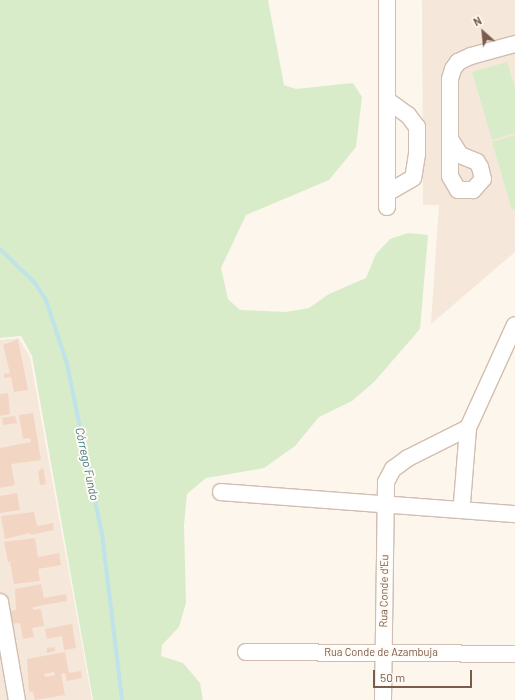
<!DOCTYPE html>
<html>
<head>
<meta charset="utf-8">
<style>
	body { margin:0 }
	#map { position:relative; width:515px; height:700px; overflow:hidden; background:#fdf6ec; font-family:Barlow,sans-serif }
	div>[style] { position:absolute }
	.residential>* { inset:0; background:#f5e8da }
	.green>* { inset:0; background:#d8ecc9 }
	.stream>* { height:4px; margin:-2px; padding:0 2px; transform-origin:2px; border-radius:2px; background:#bfe3e8 }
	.building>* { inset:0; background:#f3d5c3 }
	.roads { filter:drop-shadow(1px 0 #d1beb0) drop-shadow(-1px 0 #d1beb0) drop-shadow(0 1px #d1beb0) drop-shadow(0 -1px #d1beb0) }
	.street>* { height:16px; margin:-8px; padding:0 8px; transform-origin:8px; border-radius:8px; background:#fff }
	span { translate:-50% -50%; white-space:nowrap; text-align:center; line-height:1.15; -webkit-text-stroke:4px #fffaf3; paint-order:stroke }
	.street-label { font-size:11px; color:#7a5c4d }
	.water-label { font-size:12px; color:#437c86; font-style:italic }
	.north { position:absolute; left:463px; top:12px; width:40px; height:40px; -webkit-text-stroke:3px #fffaf3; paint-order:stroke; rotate:333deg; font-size:11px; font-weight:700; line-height:16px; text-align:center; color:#7a5c4d }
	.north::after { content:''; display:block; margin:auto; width:14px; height:18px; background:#7a5c4d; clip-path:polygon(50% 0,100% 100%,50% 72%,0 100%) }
	.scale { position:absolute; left:373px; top:670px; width:99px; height:18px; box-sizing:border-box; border:2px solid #7a5c4d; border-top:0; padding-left:5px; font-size:12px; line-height:14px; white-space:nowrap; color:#7a5c4d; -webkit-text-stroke:3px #fffaf3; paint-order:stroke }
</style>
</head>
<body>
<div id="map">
	<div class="residential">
		<i style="clip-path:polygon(422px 0,515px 0,515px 252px,431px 324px,439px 205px,423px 205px)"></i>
		<i style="clip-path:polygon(19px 338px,30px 357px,92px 700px,0 700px,0 340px)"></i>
	</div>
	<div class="green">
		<i style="clip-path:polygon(0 0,268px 0,284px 85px,296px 89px,353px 83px,362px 97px,356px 147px,329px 180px,246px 215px,221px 268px,228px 299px,240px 310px,286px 312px,309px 308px,329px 294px,366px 278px,376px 254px,390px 239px,408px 233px,428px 235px,420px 329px,374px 382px,352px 401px,319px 417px,295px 446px,264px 468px,206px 478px,187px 494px,184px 525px,186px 603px,179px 627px,162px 645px,161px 656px,183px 663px,200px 683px,203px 700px,93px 700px,32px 356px,21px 336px,0 338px)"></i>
		<i style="clip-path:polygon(507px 62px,515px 88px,515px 133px,492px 140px,472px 72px)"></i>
		<i style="clip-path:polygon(515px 135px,515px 209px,512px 210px,492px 142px)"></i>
	</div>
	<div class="stream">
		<i style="left:0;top:249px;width:49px;rotate:44.2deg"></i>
		<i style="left:35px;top:283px;width:20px;rotate:57deg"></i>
		<i style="left:46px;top:300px;width:67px;rotate:71.8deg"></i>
		<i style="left:67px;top:364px;width:174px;rotate:78.4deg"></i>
		<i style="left:102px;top:534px;width:167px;rotate:83.1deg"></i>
	</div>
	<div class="building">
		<i style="clip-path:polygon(18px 339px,28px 390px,14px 392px,11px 377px,4px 378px,4px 374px,10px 373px,3px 345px)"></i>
		<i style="clip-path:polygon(8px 393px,10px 414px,0 416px,0 394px)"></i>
		<i style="clip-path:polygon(33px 413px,41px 460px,11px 464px,15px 485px,0 488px,0 448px,31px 442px,30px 438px,23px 439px,19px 415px)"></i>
		<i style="clip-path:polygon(15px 416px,17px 423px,3px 425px,2px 418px)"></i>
		<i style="clip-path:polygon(43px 467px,46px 484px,40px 485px,38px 472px)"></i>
		<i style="clip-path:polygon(17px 493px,20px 510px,0 513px,0 496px)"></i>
		<i style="clip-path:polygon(34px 512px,37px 526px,53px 523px,54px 530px,30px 535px,30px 533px,5px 539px,1px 516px)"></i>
		<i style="clip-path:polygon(35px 538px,38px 557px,59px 553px,61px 565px,38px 569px,40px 581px,14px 584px,10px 562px,32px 558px,8px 562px,4px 542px)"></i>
		<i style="clip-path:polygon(41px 584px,44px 598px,66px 594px,67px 601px,33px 607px,33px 610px,41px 609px,44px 626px,32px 628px,34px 637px,23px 639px,20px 623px,12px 624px,9px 611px,16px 610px,15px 589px)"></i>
		<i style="clip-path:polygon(72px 624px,76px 648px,64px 650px,62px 636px,47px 639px,45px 629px)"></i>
		<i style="clip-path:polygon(55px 647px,55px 651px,47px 653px,47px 648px)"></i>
		<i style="clip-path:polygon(evenodd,65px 652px,69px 673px,81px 671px,82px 678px,67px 681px,65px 673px,61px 674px,65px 695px,35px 700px,33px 692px,29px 692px,27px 659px,65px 652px,54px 672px,55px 675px,45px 677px,44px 674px,54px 672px)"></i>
	</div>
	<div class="roads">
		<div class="street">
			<i style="left:387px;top:0;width:207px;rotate:90deg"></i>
			<i style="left:387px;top:100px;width:26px;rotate:36deg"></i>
			<i style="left:408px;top:115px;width:15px;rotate:53deg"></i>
			<i style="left:417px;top:127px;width:27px;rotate:90deg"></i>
			<i style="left:417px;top:154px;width:24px;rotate:99deg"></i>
			<i style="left:413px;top:178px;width:30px;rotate:150deg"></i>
			<i style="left:452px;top:142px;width:15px;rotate:58deg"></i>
			<i style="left:460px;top:155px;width:18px;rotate:22deg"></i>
			<i style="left:477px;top:162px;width:6px;rotate:59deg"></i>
			<i style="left:480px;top:167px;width:12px;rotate:76deg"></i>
			<i style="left:483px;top:179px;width:15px;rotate:132deg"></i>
			<i style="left:473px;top:190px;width:15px;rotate:180deg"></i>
			<i style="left:458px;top:190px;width:16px;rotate:-120deg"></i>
			<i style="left:450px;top:176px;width:97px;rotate:-90deg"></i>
			<i style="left:450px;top:79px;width:10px;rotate:-73deg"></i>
			<i style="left:453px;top:69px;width:9px;rotate:-54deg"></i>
			<i style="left:458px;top:62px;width:14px;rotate:-25deg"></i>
			<i style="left:471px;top:56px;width:46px;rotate:-15.3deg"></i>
			<i style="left:221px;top:492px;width:295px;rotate:4.3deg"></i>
			<i style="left:462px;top:503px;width:75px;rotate:-85.4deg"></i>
			<i style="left:468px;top:428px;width:113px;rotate:-65.5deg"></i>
			<i style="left:0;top:602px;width:99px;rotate:80.2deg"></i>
			<i style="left:246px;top:652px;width:269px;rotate:0.4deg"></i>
			<i style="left:383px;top:700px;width:218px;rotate:-89.2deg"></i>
			<i style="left:386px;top:482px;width:15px;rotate:-62deg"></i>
			<i style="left:393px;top:469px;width:19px;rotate:-36deg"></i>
			<i style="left:408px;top:458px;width:67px;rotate:-26.6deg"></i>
		</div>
	</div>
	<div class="street-label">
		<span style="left:384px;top:591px;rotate:-89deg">Rua Conde d'Eu</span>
		<span style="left:381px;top:652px">Rua Conde de Azambuja</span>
	</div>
	<div class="water-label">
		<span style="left:87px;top:464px;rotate:78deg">Córrego Fundo</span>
	</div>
	<div class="north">N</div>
	<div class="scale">50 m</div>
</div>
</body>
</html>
